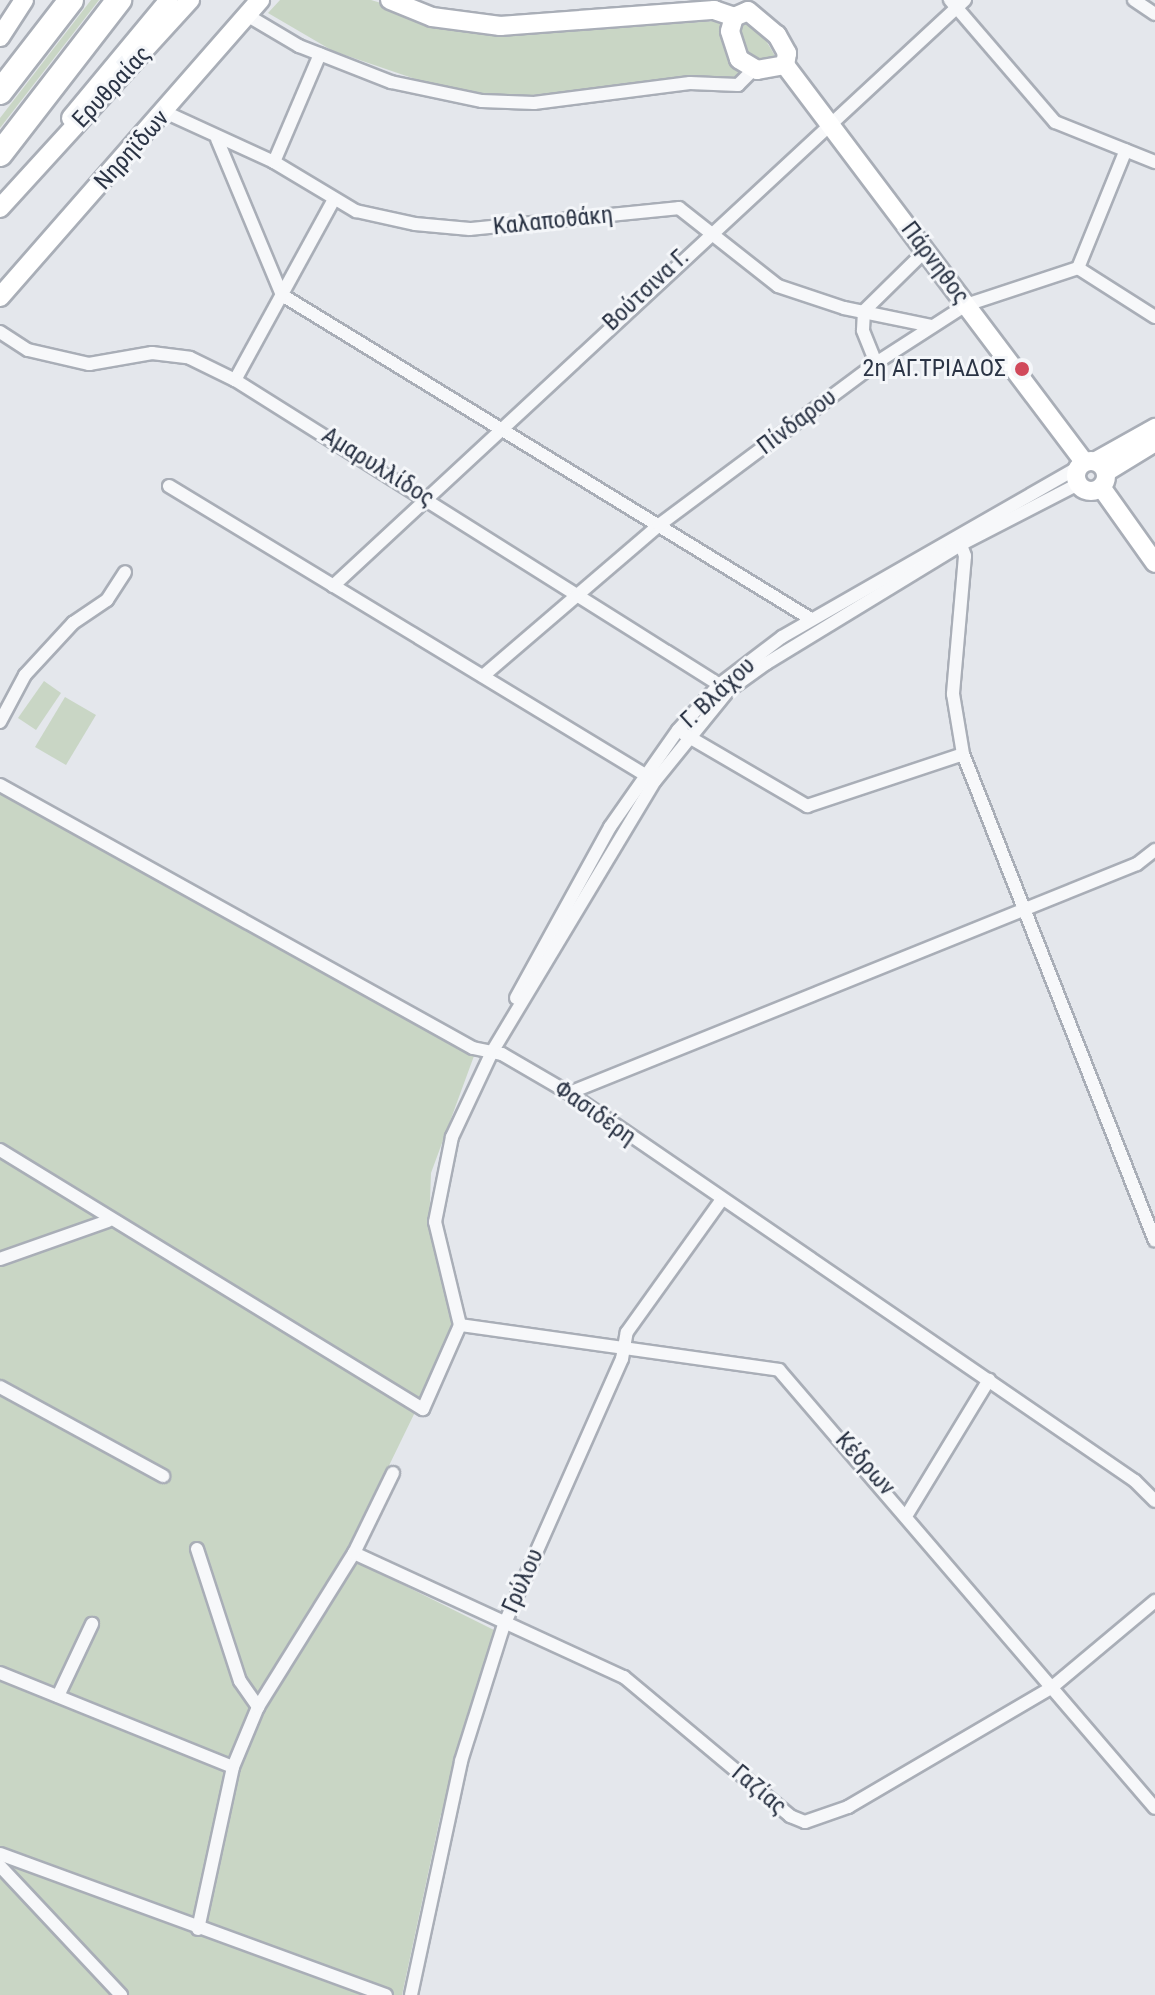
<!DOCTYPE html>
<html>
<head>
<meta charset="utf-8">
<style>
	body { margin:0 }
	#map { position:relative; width:1155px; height:1995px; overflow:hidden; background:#e4e7ec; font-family:"Roboto Condensed",sans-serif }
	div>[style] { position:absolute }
	.green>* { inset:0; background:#c9d6c5 }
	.roads { filter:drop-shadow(2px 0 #a9aeb7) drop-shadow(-2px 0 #a9aeb7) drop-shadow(0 2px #a9aeb7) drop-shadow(0 -2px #a9aeb7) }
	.street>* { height:12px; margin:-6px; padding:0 6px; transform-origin:6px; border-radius:6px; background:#f7f8fa }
	.secondary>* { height:18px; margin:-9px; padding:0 9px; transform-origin:9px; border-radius:9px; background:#fff }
	.secondary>.ring { margin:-9px; padding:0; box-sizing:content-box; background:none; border:18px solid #fff; border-radius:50% }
	.highway>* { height:24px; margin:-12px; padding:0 12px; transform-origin:12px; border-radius:12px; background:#fff }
	.dots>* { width:22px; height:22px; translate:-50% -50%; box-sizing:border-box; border:4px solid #f4f6f9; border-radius:50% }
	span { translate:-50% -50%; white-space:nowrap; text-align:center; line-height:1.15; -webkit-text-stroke:6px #f4f6f9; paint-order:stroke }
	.street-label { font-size:24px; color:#2b3445 }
	.poi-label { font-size:24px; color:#2b3445 }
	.right { translate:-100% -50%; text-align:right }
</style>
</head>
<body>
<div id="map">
	<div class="green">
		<i style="clip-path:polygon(91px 0,99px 0,0 128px,0 118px)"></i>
		<i style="clip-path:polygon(280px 0,371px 0,471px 30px,532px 34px,715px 21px,726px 28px,726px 53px,745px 69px,734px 78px,496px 98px,427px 83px,333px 51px,268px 13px)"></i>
		<i style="clip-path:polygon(740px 21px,758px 27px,778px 61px,751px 61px,741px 51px)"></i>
		<i style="clip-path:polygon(44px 681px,61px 693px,36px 730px,18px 718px)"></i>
		<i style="clip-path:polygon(65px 697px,96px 715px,66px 765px,35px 747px)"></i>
		<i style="clip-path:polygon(0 793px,474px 1056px,431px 1173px,429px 1229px,455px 1330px,345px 1556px,494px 1630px,440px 1818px,402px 1995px,0 1995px)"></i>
	</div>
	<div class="roads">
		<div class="street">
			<i style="left:950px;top:0;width:161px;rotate:49.3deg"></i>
			<i style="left:1055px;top:122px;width:108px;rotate:21.8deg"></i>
			<i style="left:1134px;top:0;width:25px;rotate:34deg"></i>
			<i style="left:245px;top:14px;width:63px;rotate:30.7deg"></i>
			<i style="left:299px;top:46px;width:99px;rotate:21.4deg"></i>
			<i style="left:391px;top:82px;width:93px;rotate:11.8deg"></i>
			<i style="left:482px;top:101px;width:52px;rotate:2.2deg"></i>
			<i style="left:534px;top:103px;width:157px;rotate:-7.3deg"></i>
			<i style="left:690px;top:83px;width:48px;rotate:2.4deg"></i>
			<i style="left:738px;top:85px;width:23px;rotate:-45deg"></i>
			<i style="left:167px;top:113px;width:118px;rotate:24.6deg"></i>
			<i style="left:274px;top:162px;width:96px;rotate:30.9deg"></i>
			<i style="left:356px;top:211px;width:60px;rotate:12.4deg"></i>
			<i style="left:415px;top:224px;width:55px;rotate:5.2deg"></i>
			<i style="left:470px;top:229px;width:210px;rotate:-5.7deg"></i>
			<i style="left:679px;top:208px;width:126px;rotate:38.2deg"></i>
			<i style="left:778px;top:286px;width:70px;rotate:18.4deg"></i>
			<i style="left:844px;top:308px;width:90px;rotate:11.6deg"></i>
			<i style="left:217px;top:139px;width:169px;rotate:67.4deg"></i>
			<i style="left:282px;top:295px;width:620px;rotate:31.49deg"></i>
			<i style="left:274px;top:162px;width:117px;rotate:-66.9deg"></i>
			<i style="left:1078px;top:268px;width:127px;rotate:-67.9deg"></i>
			<i style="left:1078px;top:268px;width:91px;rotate:32.5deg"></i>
			<i style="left:0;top:332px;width:33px;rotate:33deg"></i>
			<i style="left:28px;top:350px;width:63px;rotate:12.9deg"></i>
			<i style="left:89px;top:364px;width:64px;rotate:-9.9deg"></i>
			<i style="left:152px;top:353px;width:38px;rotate:7deg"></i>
			<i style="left:190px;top:358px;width:50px;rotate:26.1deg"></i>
			<i style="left:235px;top:380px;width:580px;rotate:32.18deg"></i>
			<i style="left:876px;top:363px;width:35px;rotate:-112deg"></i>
			<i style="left:863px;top:330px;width:19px;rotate:-87deg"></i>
			<i style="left:864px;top:311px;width:87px;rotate:-44.5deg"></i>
			<i style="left:235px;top:380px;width:204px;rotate:-61.3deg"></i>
			<i style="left:169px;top:486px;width:565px;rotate:31.24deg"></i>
			<i style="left:959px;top:540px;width:17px;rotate:69deg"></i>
			<i style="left:965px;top:556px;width:139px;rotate:95deg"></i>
			<i style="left:953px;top:694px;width:61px;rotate:80.5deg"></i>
			<i style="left:963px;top:754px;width:523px;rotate:68.48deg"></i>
			<i style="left:333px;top:586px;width:862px;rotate:-42.84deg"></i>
			<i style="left:483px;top:676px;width:232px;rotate:-40.6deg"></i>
			<i style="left:659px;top:525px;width:271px;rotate:-36.7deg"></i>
			<i style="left:876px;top:363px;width:107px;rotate:-32.8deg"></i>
			<i style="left:966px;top:305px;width:118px;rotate:-18.3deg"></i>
			<i style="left:0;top:722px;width:53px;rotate:-62deg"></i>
			<i style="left:25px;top:675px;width:71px;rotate:-47.3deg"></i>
			<i style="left:73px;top:623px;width:41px;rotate:-34.1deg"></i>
			<i style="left:107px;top:600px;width:33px;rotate:-57deg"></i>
			<i style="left:684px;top:734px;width:143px;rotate:30.3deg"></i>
			<i style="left:807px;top:806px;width:164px;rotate:-18.4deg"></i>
			<i style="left:0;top:785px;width:541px;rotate:29.08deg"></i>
			<i style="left:473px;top:1048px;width:30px;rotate:12deg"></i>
			<i style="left:502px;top:1054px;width:78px;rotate:30.2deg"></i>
			<i style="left:569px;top:1093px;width:686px;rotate:34.43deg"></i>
			<i style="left:1135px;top:1481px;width:28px;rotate:45deg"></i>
			<i style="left:516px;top:998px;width:195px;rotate:-61.2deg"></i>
			<i style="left:610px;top:827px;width:118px;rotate:-55deg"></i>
			<i style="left:678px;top:730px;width:61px;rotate:-47.7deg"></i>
			<i style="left:719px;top:685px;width:79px;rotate:-37.3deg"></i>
			<i style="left:782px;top:637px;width:342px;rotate:-29.8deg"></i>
			<i style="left:569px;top:1093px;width:612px;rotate:-21.96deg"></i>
			<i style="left:1137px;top:864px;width:23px;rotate:-38deg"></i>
			<i style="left:0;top:1150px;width:496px;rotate:31.5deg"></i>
			<i style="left:423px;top:1409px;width:92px;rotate:-66.2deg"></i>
			<i style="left:0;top:1259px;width:114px;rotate:-19.4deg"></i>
			<i style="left:460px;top:1325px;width:106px;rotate:-103.6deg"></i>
			<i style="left:435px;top:1222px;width:87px;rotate:-78.7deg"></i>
			<i style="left:452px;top:1137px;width:94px;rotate:-64.8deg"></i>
			<i style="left:492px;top:1052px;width:316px;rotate:-59deg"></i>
			<i style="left:655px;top:781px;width:116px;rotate:-51deg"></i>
			<i style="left:728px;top:691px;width:48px;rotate:-35.7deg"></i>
			<i style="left:767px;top:663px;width:228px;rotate:-31.4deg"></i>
			<i style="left:962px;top:544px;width:131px;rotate:-27.3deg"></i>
			<i style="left:460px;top:1325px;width:322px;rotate:8deg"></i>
			<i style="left:779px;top:1370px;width:577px;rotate:49.36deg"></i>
			<i style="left:0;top:1387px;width:186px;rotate:28.6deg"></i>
			<i style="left:908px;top:1513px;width:156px;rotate:-58.7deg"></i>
			<i style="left:197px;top:1549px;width:139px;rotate:72deg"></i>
			<i style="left:240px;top:1681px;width:32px;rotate:55deg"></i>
			<i style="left:354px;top:1553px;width:297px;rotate:24.7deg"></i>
			<i style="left:624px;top:1677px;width:217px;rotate:39.9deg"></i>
			<i style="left:790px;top:1816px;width:16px;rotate:22deg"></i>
			<i style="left:805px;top:1822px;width:46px;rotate:-19.2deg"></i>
			<i style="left:848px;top:1807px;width:235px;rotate:-30.4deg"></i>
			<i style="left:1051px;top:1688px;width:136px;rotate:-39.9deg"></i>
			<i style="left:0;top:1673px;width:251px;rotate:22deg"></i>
			<i style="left:58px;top:1696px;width:80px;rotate:-64.7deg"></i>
			<i style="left:0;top:1854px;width:411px;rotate:20.1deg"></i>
			<i style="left:0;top:1866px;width:177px;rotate:46.8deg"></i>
			<i style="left:198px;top:1929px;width:166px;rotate:-77.8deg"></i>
			<i style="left:233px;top:1767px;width:65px;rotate:-67.4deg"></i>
			<i style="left:258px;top:1707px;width:181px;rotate:-58.1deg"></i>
			<i style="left:354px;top:1553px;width:89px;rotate:-64deg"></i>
			<i style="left:411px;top:1995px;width:239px;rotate:-77.9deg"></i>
			<i style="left:461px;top:1761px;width:143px;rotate:-72.5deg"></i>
			<i style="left:504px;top:1625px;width:291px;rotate:-66.1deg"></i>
			<i style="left:622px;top:1359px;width:27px;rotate:-80deg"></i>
			<i style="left:627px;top:1332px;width:160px;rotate:-54.4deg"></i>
		</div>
		<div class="secondary">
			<i style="left:390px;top:0;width:45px;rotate:22deg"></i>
			<i style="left:432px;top:17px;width:69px;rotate:7.5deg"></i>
			<i style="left:500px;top:26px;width:215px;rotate:-4.3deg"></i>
			<i style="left:714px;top:10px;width:21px;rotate:19deg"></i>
			<i style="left:748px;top:11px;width:38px;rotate:40deg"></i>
			<i style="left:777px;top:35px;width:21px;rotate:61deg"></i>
			<i style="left:787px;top:53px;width:12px;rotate:99deg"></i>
			<i style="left:785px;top:65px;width:28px;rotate:170deg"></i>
			<i style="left:757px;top:70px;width:21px;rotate:-149deg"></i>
			<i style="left:739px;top:59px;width:29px;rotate:-108deg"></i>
			<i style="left:730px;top:31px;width:15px;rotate:-74deg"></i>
			<i style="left:734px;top:17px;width:15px;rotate:-23deg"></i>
			<i style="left:0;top:37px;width:44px;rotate:-57deg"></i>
			<i style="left:785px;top:65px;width:497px;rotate:53deg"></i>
			<i style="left:71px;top:118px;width:153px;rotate:-50.3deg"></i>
			<i style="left:0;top:208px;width:282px;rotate:-47.6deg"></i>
			<i style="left:0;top:297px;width:395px;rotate:-48.8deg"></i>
			<i class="ring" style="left:1076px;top:461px;width:12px;height:12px"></i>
			<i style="left:1096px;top:461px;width:68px;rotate:-29.2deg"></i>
			<i style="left:1106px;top:472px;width:57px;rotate:-31.5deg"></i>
			<i style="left:1101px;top:487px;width:93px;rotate:54.6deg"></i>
		</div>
		<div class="highway">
			<i style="left:0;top:92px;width:116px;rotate:-52.3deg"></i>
			<i style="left:0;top:154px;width:195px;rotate:-52.3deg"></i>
		</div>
	</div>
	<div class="dots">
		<i style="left:1022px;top:369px;background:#d1495b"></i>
	</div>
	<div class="street-label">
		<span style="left:112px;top:87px;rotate:-47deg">Ερυθραίας</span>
		<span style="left:132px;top:150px;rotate:-48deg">Νηρηϊδων</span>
		<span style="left:553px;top:221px;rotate:-6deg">Καλαποθάκη</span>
		<span style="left:935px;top:263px;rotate:53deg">Πάρνηθος</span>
		<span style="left:646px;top:290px;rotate:-43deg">Βούτσινα Γ.</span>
		<span style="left:797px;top:422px;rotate:-37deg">Πίνδαρου</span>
		<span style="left:378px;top:467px;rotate:32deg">Αμαρυλλίδος</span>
		<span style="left:718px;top:693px;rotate:-43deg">Γ. Βλάχου</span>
		<span style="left:595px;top:1113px;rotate:35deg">Φασιδέρη</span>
		<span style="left:865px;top:1464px;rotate:48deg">Κέδρων</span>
		<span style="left:523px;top:1581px;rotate:-66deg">Γρύλου</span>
		<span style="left:759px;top:1790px;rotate:40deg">Γαζίας</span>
	</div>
	<div class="poi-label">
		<span class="right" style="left:1006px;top:369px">2η ΑΓ.ΤΡΙΑΔΟΣ</span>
	</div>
</div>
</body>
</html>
